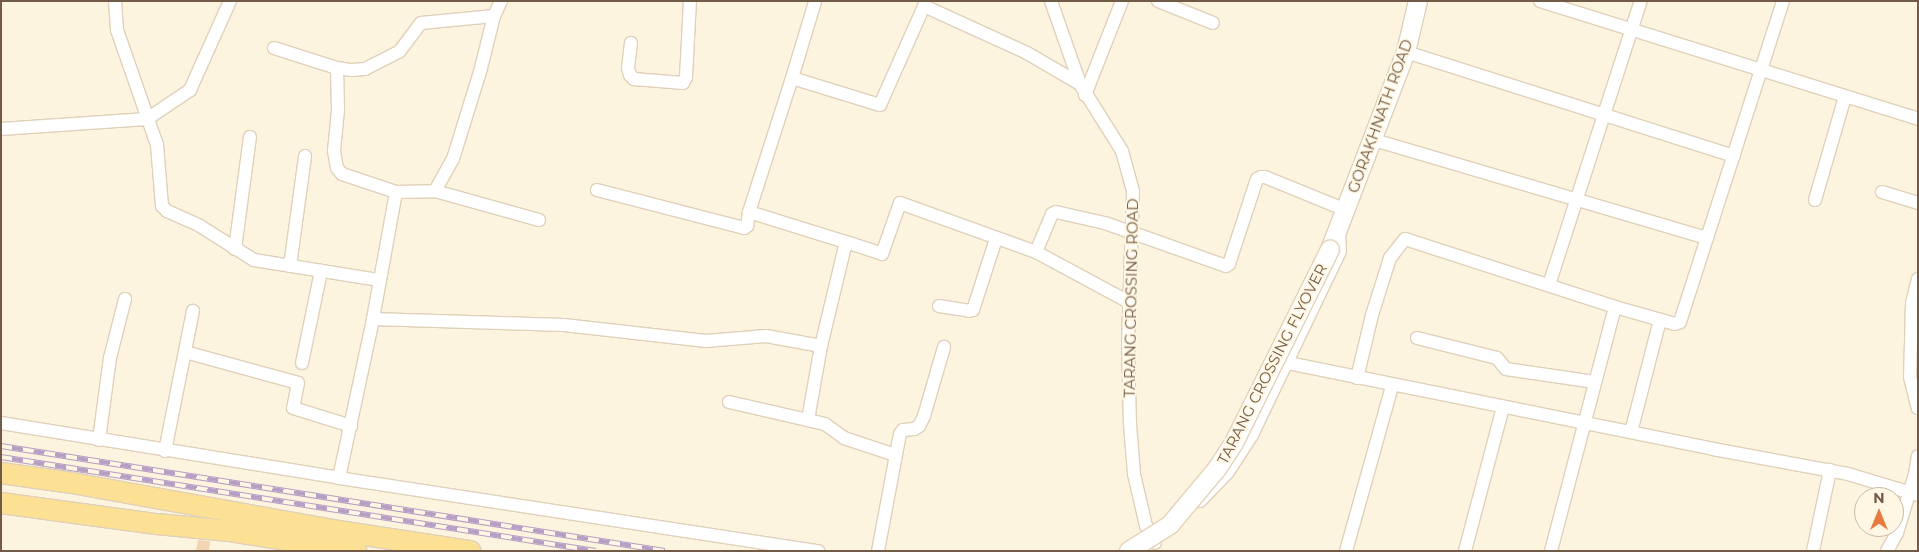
<!DOCTYPE html>
<html>
<head>
<meta charset="utf-8">
<style>
	body { margin:0 }
	#map { position:relative; width:1919px; height:552px; overflow:hidden; background:#fcf4de; font-family:Montserrat,sans-serif }
	div>[style] { position:absolute }
	.building>* { inset:0; background:#f2d4b5 }
	.roads { filter:drop-shadow(1px 0 #e0d0ba) drop-shadow(-1px 0 #e0d0ba) drop-shadow(0 1px #e0d0ba) drop-shadow(0 -1px #e0d0ba) }
	.street>* { height:12px; margin:-6px; padding:0 6px; transform-origin:6px; border-radius:6px; background:#fff }
	.secondary>* { height:18px; margin:-9px; padding:0 9px; transform-origin:9px; border-radius:9px; background:#fff }
	.primary>* { height:20px; margin:-10px; padding:0 10px; transform-origin:10px; border-radius:10px; background:#fce195 }
	.rail>* { height:5.5px; margin-top:-2.75px; transform-origin:0; background:repeating-linear-gradient(90deg,#fff7e4 0 11px,#b79ec4 0 22px); box-sizing:border-box; border-block:1px solid #b79ec4 }
	.bridges { filter:drop-shadow(1px 0 #e5d2b8) drop-shadow(-1px 0 #e5d2b8) drop-shadow(0 1px #e5d2b8) drop-shadow(0 -1px #e5d2b8) }
	.secondary-bridge>* { height:18px; margin:-9px; padding:0 9px; transform-origin:9px; border-radius:9px; background:#fff }
	span { translate:-50% -50%; white-space:nowrap; text-align:center; line-height:1.15; -webkit-text-stroke:4px #fff7e4; paint-order:stroke }
	.street-label { font-size:15px; color:#725b46 }
	.frame { position:absolute; inset:0; border:2px solid #725b46; pointer-events:none }
	.north { position:absolute; left:1854px; top:487px; width:50px; height:50px; box-sizing:border-box; background:#fff7e4; border:1px solid #c7b9a5; border-radius:50%; rotate:0deg; font-size:14px; font-weight:700; line-height:20px; text-align:center; color:#725b46 }
	.north::after { content:''; display:block; margin:auto; width:18px; height:22px; background:#e87941; clip-path:polygon(50% 0,100% 100%,50% 72%,0 100%) }
</style>
</head>
<body>
<div id="map">
	<div class="building">
		<i style="clip-path:polygon(198px 540px,210px 541px,209px 551px,196px 551px)"></i>
	</div>
	<div class="roads">
		<div class="street">
			<i style="left:115px;top:1px;width:29px;rotate:86deg"></i>
			<i style="left:117px;top:30px;width:122px;rotate:70.8deg"></i>
			<i style="left:157px;top:145px;width:61px;rotate:85.3deg"></i>
			<i style="left:162px;top:206px;width:7px;rotate:45deg"></i>
			<i style="left:167px;top:211px;width:36px;rotate:24deg"></i>
			<i style="left:200px;top:226px;width:64px;rotate:32.2deg"></i>
			<i style="left:254px;top:260px;width:127px;rotate:9.1deg"></i>
			<i style="left:1051px;top:1px;width:88px;rotate:70.7deg"></i>
			<i style="left:1158px;top:1px;width:59px;rotate:21.8deg"></i>
			<i style="left:1540px;top:1px;width:396px;rotate:17.3deg"></i>
			<i style="left:631px;top:43px;width:25px;rotate:97deg"></i>
			<i style="left:628px;top:68px;width:7px;rotate:74deg"></i>
			<i style="left:630px;top:75px;width:6px;rotate:45deg"></i>
			<i style="left:634px;top:79px;width:49px;rotate:4.7deg"></i>
			<i style="left:683px;top:83px;width:7px;rotate:-63deg"></i>
			<i style="left:686px;top:77px;width:76px;rotate:-87deg"></i>
			<i style="left:274px;top:48px;width:66px;rotate:17.6deg"></i>
			<i style="left:337px;top:68px;width:15px;rotate:8deg"></i>
			<i style="left:352px;top:70px;width:13px;rotate:-4deg"></i>
			<i style="left:365px;top:69px;width:38px;rotate:-27deg"></i>
			<i style="left:399px;top:52px;width:36px;rotate:-53deg"></i>
			<i style="left:421px;top:23px;width:73px;rotate:-5.5deg"></i>
			<i style="left:1406px;top:52px;width:344px;rotate:17.6deg"></i>
			<i style="left:337px;top:68px;width:42px;rotate:88.6deg"></i>
			<i style="left:338px;top:110px;width:41px;rotate:95.6deg"></i>
			<i style="left:334px;top:151px;width:17px;rotate:80deg"></i>
			<i style="left:337px;top:168px;width:8px;rotate:50deg"></i>
			<i style="left:342px;top:174px;width:57px;rotate:18.4deg"></i>
			<i style="left:396px;top:192px;width:39px;rotate:-1deg"></i>
			<i style="left:435px;top:191px;width:108px;rotate:15.6deg"></i>
			<i style="left:792px;top:78px;width:79px;rotate:-73.2deg"></i>
			<i style="left:1085px;top:95px;width:101px;rotate:-68.5deg"></i>
			<i style="left:1px;top:129px;width:146px;rotate:-3.9deg"></i>
			<i style="left:147px;top:119px;width:52px;rotate:-34deg"></i>
			<i style="left:190px;top:90px;width:98px;rotate:-65.8deg"></i>
			<i style="left:1374px;top:140px;width:347px;rotate:16.4deg"></i>
			<i style="left:597px;top:190px;width:152px;rotate:14.5deg"></i>
			<i style="left:744px;top:228px;width:4px;rotate:-34deg"></i>
			<i style="left:747px;top:226px;width:14px;rotate:-82deg"></i>
			<i style="left:749px;top:212px;width:141px;rotate:-72.2deg"></i>
			<i style="left:792px;top:78px;width:92px;rotate:17.1deg"></i>
			<i style="left:880px;top:105px;width:108px;rotate:-66deg"></i>
			<i style="left:924px;top:6px;width:113px;rotate:24.5deg"></i>
			<i style="left:1027px;top:53px;width:61px;rotate:30.3deg"></i>
			<i style="left:1080px;top:84px;width:79px;rotate:57.9deg"></i>
			<i style="left:1122px;top:151px;width:41px;rotate:74.6deg"></i>
			<i style="left:1133px;top:191px;width:152px;rotate:91.9deg"></i>
			<i style="left:1128px;top:343px;width:81px;rotate:88.6deg"></i>
			<i style="left:1130px;top:424px;width:50px;rotate:85.4deg"></i>
			<i style="left:1134px;top:474px;width:53px;rotate:77deg"></i>
			<i style="left:1146px;top:526px;width:19px;rotate:62deg"></i>
			<i style="left:435px;top:191px;width:37px;rotate:-61deg"></i>
			<i style="left:453px;top:159px;width:91px;rotate:-72.8deg"></i>
			<i style="left:480px;top:72px;width:58px;rotate:-76deg"></i>
			<i style="left:494px;top:16px;width:17px;rotate:-65deg"></i>
			<i style="left:1882px;top:192px;width:38px;rotate:17deg"></i>
			<i style="left:1815px;top:200px;width:107px;rotate:-73.8deg"></i>
			<i style="left:749px;top:212px;width:102px;rotate:17.2deg"></i>
			<i style="left:846px;top:242px;width:107px;rotate:103.5deg"></i>
			<i style="left:821px;top:346px;width:75px;rotate:100deg"></i>
			<i style="left:846px;top:242px;width:38px;rotate:18deg"></i>
			<i style="left:882px;top:254px;width:54px;rotate:-70.6deg"></i>
			<i style="left:900px;top:203px;width:145px;rotate:19.8deg"></i>
			<i style="left:1036px;top:252px;width:41px;rotate:-67.2deg"></i>
			<i style="left:1052px;top:214px;width:4px;rotate:-27deg"></i>
			<i style="left:1056px;top:212px;width:50px;rotate:12.7deg"></i>
			<i style="left:1105px;top:223px;width:128px;rotate:19.6deg"></i>
			<i style="left:1226px;top:266px;width:4px;rotate:-34deg"></i>
			<i style="left:1229px;top:264px;width:89px;rotate:-71.8deg"></i>
			<i style="left:1257px;top:179px;width:4px;rotate:-27deg"></i>
			<i style="left:1261px;top:177px;width:4px"></i>
			<i style="left:1265px;top:177px;width:87px;rotate:22.2deg"></i>
			<i style="left:235px;top:249px;width:113px;rotate:-82.4deg"></i>
			<i style="left:1036px;top:252px;width:106px;rotate:28.3deg"></i>
			<i style="left:290px;top:266px;width:111px;rotate:-82.2deg"></i>
			<i style="left:1918px;top:279px;width:25px;rotate:104deg"></i>
			<i style="left:1912px;top:303px;width:74px;rotate:91.5deg"></i>
			<i style="left:1910px;top:377px;width:32px;rotate:76deg"></i>
			<i style="left:1549px;top:285px;width:299px;rotate:-72.1deg"></i>
			<i style="left:939px;top:306px;width:30px;rotate:9deg"></i>
			<i style="left:969px;top:311px;width:4px;rotate:-14deg"></i>
			<i style="left:973px;top:310px;width:75px;rotate:-72.1deg"></i>
			<i style="left:1615px;top:307px;width:62px;rotate:15.8deg"></i>
			<i style="left:1675px;top:324px;width:5px;rotate:-22deg"></i>
			<i style="left:1680px;top:322px;width:337px;rotate:-72.2deg"></i>
			<i style="left:373px;top:319px;width:129px;rotate:-79.7deg"></i>
			<i style="left:1417px;top:338px;width:82px;rotate:14deg"></i>
			<i style="left:1497px;top:358px;width:14px;rotate:51deg"></i>
			<i style="left:1506px;top:369px;width:90px;rotate:8.3deg"></i>
			<i style="left:185px;top:352px;width:117px;rotate:15.3deg"></i>
			<i style="left:298px;top:383px;width:25px;rotate:101deg"></i>
			<i style="left:293px;top:408px;width:61px;rotate:17.2deg"></i>
			<i style="left:302px;top:363px;width:94px;rotate:-78.3deg"></i>
			<i style="left:1288px;top:363px;width:434px;rotate:11.4deg"></i>
			<i style="left:1713px;top:449px;width:137px;rotate:10.5deg"></i>
			<i style="left:1848px;top:474px;width:73px;rotate:16.7deg"></i>
			<i style="left:1357px;top:378px;width:65px;rotate:-76.6deg"></i>
			<i style="left:1372px;top:315px;width:60px;rotate:-72.5deg"></i>
			<i style="left:1390px;top:258px;width:24px;rotate:-52deg"></i>
			<i style="left:1405px;top:239px;width:221px;rotate:17.9deg"></i>
			<i style="left:1615px;top:307px;width:252px;rotate:104.7deg"></i>
			<i style="left:729px;top:402px;width:98px;rotate:12.9deg"></i>
			<i style="left:825px;top:424px;width:24px;rotate:36deg"></i>
			<i style="left:844px;top:438px;width:54px;rotate:18.4deg"></i>
			<i style="left:1px;top:423px;width:342px;rotate:9.2deg"></i>
			<i style="left:339px;top:478px;width:485px;rotate:8.7deg"></i>
			<i style="left:1631px;top:432px;width:116px;rotate:-75.5deg"></i>
			<i style="left:99px;top:440px;width:83px;rotate:-82.4deg"></i>
			<i style="left:110px;top:358px;width:61px;rotate:-75.7deg"></i>
			<i style="left:165px;top:451px;width:143px;rotate:-78.7deg"></i>
			<i style="left:339px;top:478px;width:163px;rotate:-77.9deg"></i>
			<i style="left:373px;top:319px;width:191px;rotate:1.8deg"></i>
			<i style="left:564px;top:325px;width:143px;rotate:6.4deg"></i>
			<i style="left:706px;top:341px;width:60px;rotate:-4.8deg"></i>
			<i style="left:766px;top:336px;width:56px;rotate:10.3deg"></i>
			<i style="left:1200px;top:501px;width:40px;rotate:-46deg"></i>
			<i style="left:1228px;top:472px;width:44px;rotate:-57deg"></i>
			<i style="left:1252px;top:435px;width:204px;rotate:-64.4deg"></i>
			<i style="left:1340px;top:251px;width:19px;rotate:-93deg"></i>
			<i style="left:878px;top:551px;width:119px;rotate:-79.4deg"></i>
			<i style="left:900px;top:434px;width:5px;rotate:-53deg"></i>
			<i style="left:903px;top:430px;width:11px;rotate:-5deg"></i>
			<i style="left:914px;top:429px;width:6px;rotate:-31deg"></i>
			<i style="left:919px;top:426px;width:11px;rotate:-63deg"></i>
			<i style="left:924px;top:416px;width:72px;rotate:-73.8deg"></i>
			<i style="left:1346px;top:551px;width:171px;rotate:-74.4deg"></i>
			<i style="left:1465px;top:551px;width:149px;rotate:-75.2deg"></i>
			<i style="left:1813px;top:551px;width:83px;rotate:-78.1deg"></i>
			<i style="left:1887px;top:551px;width:21px;rotate:-61deg"></i>
			<i style="left:1897px;top:533px;width:62px;rotate:-73deg"></i>
			<i style="left:1915px;top:474px;width:18px;rotate:-81deg"></i>
		</div>
		<div class="secondary">
			<i style="left:1330px;top:250px;width:212px;rotate:-69deg"></i>
			<i style="left:1406px;top:52px;width:52px;rotate:-76.8deg"></i>
		</div>
		<div class="primary">
			<i style="left:1px;top:473px;width:72px;rotate:8deg"></i>
			<i style="left:72px;top:483px;width:264px;rotate:10.2deg"></i>
			<i style="left:332px;top:530px;width:140px;rotate:8.7deg"></i>
			<i style="left:1px;top:503px;width:157px;rotate:7.7deg"></i>
			<i style="left:157px;top:524px;width:73px;rotate:5.5deg"></i>
			<i style="left:230px;top:531px;width:128px;rotate:9deg"></i>
		</div>
	</div>
	<div class="rail">
		<i style="left:1px;top:446px;width:672px;rotate:8.99deg"></i>
		<i style="left:1px;top:457px;width:602px;rotate:8.98deg"></i>
	</div>
	<div class="bridges">
		<div class="secondary-bridge">
			<i style="left:1129px;top:551px;width:49px;rotate:-32.4deg"></i>
			<i style="left:1170px;top:525px;width:73px;rotate:-50deg"></i>
			<i style="left:1217px;top:469px;width:31px;rotate:-57deg"></i>
			<i style="left:1234px;top:443px;width:216px;rotate:-63.6deg"></i>
		</div>
	</div>
	<div class="street-label">
		<span style="left:1380px;top:116px;rotate:-70deg">GORAKHNATH ROAD</span>
		<span style="left:1131px;top:298px;rotate:-89deg">TARANG CROSSING ROAD</span>
		<span style="left:1272px;top:364px;rotate:-63deg">TARANG CROSSING FLYOVER</span>
	</div>
	<div class="frame"></div>
	<div class="north">N</div>
</div>
</body>
</html>
